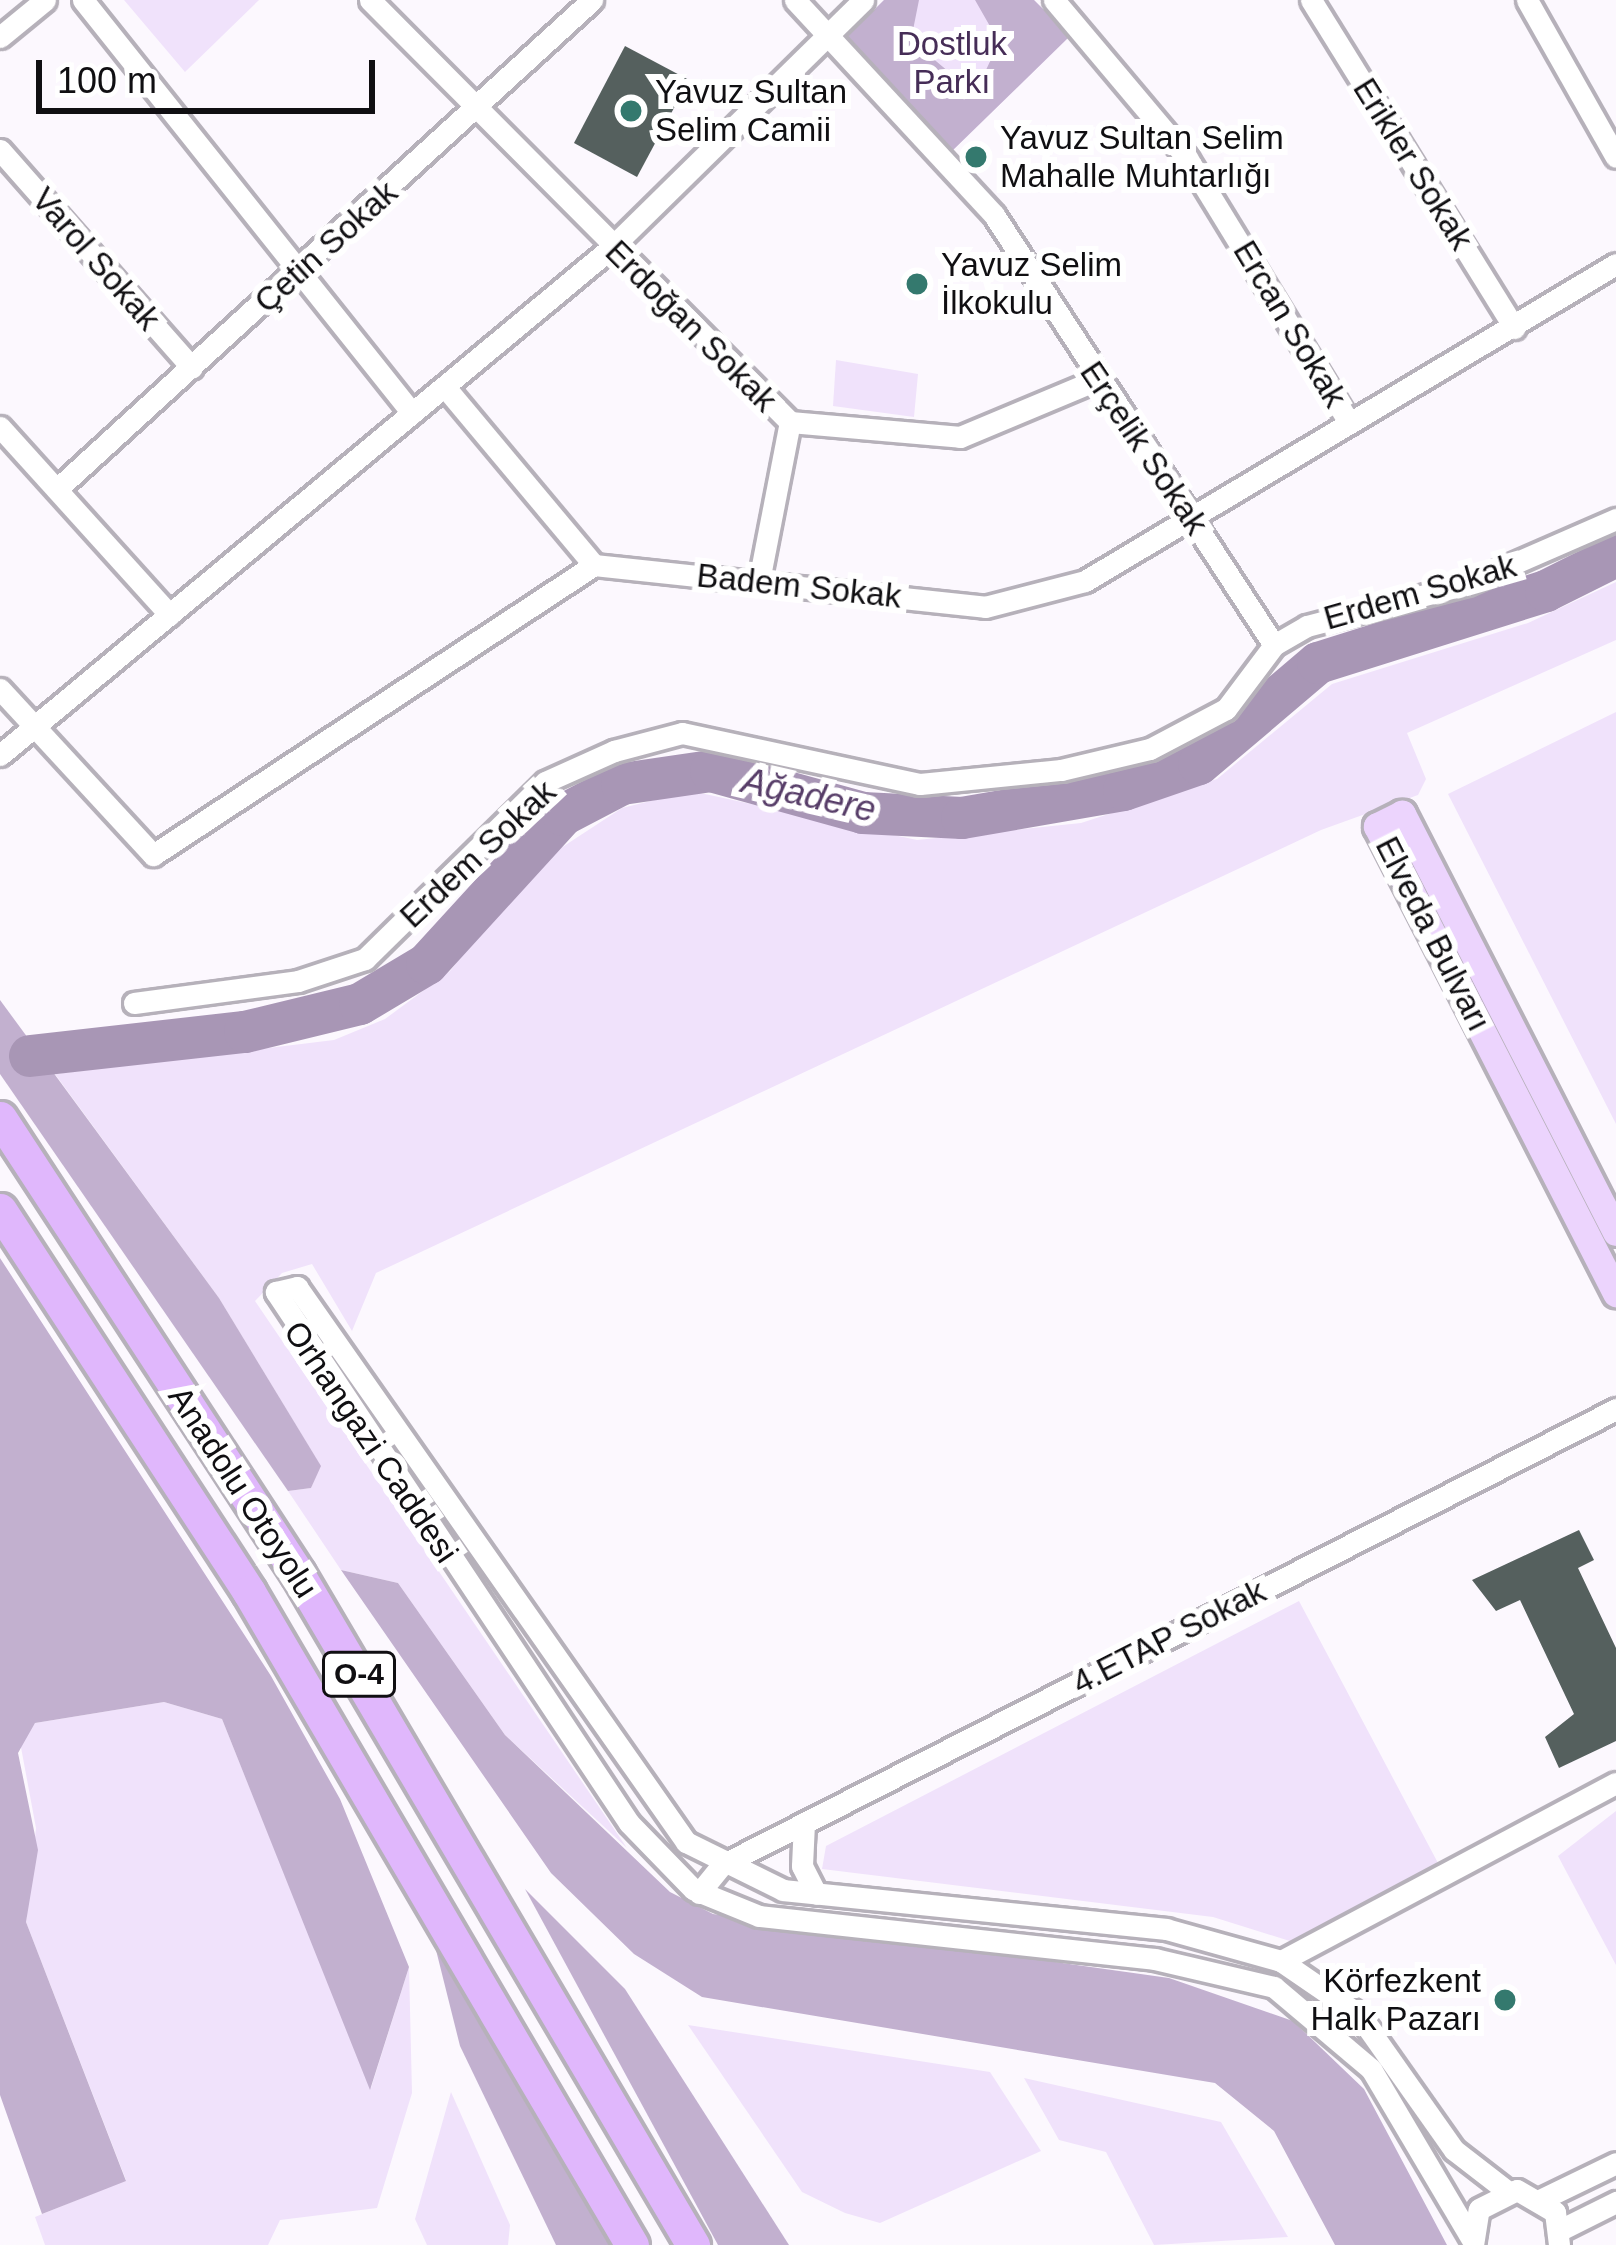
<!DOCTYPE html>
<html>
<head>
<meta charset="utf-8">
<style>
	body { margin:0 }
	#map { position:relative; width:1616px; height:2245px; overflow:hidden; background:#fcf8fe; font-family:Arial,sans-serif }
	div>[style] { position:absolute }
	.green>* { inset:0; background:#f0e2fb }
	.forest>* { inset:0; background:#c2b0cf }
	.river>* { height:42px; margin:-21px; padding:0 21px; transform-origin:21px; border-radius:21px; background:#a896b5 }
	.building>* { inset:0; background:#55605e }
	.roads { filter:drop-shadow(3px 0 #b6b1ba) drop-shadow(-3px 0 #b6b1ba) drop-shadow(0 3px #b6b1ba) drop-shadow(0 -3px #b6b1ba) }
	.minor>* { height:21px; margin:-10.5px; padding:0 10.5px; transform-origin:10.5px; border-radius:10.5px; background:#fff }
	.major>* { height:27px; margin:-13.5px; padding:0 13.5px; transform-origin:13.5px; border-radius:13.5px; background:#ecd4fd }
	.highway>* { height:33px; margin:-16.5px; padding:0 16.5px; transform-origin:16.5px; border-radius:16.5px; background:#e0b7fc }
	.dots>* { width:33px; height:33px; translate:-50% -50%; box-sizing:border-box; border:6px solid #fff; border-radius:50% }
	span { translate:-50% -50%; white-space:nowrap; text-align:center; line-height:1.15; -webkit-text-stroke:12px #fff; paint-order:stroke }
	.shield-label span { padding:3px 9px; background:#fff; border:3px solid; border-radius:9px; -webkit-text-stroke-width:0 }
	.shield-label { font-size:30px; color:#100f12; font-weight:700 }
	.park-label { font-size:33px; color:#462d57 }
	.poi-label { font-size:33px; color:#100f12 }
	.left { translate:0 -50%; text-align:left }
	.right { translate:-100% -50%; text-align:right }
	.street-label { font-size:33px; color:#100f12 }
	.water-label { font-size:36px; color:#573d68; font-style:italic }
	.scale { position:absolute; left:36px; top:60px; width:339px; height:54px; box-sizing:border-box; border:6px solid #100f12; border-top:0; padding-left:15px; font-size:36px; line-height:42px; white-space:nowrap; color:#100f12; -webkit-text-stroke:9px #fff; paint-order:stroke }
</style>
</head>
<body>
<div id="map">
	<div class="green">
		<i style="clip-path:polygon(124px 0,259px 0,185px 72px)"></i>
		<i style="clip-path:polygon(884px 0,1034px 0,1070px 36px,952px 151px,845px 39px)"></i>
		<i style="clip-path:polygon(836px 360px,918px 374px,914px 417px,833px 406px)"></i>
		<i style="clip-path:polygon(1616px 582px,1616px 640px,1407px 733px,1426px 779px,1418px 795px,1321px 830px,376px 1273px,352px 1331px,312px 1264px,282px 1273px,255px 1301px,627px 1848px,505px 1735px,398px 1583px,341px 1570px,288px 1491px,311px 1488px,320px 1465px,219px 1298px,55px 1074px,334px 1040px,385px 1019px,450px 971px,535px 865px,622px 808px,691px 791px,917px 840px,1081px 823px,1217px 779px,1332px 684px,1528px 623px)"></i>
		<i style="clip-path:polygon(1616px 712px,1616px 1124px,1448px 794px)"></i>
		<i style="clip-path:polygon(1299px 1601px,1438px 1863px,1296px 1943px,1213px 1917px,822px 1869px,826px 1846px)"></i>
		<i style="clip-path:polygon(164px 1702px,222px 1719px,371px 2088px,409px 1967px,412px 2093px,377px 2208px,280px 2220px,268px 2245px,45px 2245px,35px 2217px,126px 2180px,26px 1922px,36px 1828px,20px 1742px,35px 1723px)"></i>
		<i style="clip-path:polygon(1616px 1811px,1616px 1965px,1558px 1856px)"></i>
		<i style="clip-path:polygon(688px 2025px,990px 2072px,1041px 2151px,880px 2223px,845px 2213px,802px 2192px)"></i>
		<i style="clip-path:polygon(1024px 2078px,1221px 2122px,1288px 2237px,1154px 2245px,1106px 2152px,1059px 2140px)"></i>
		<i style="clip-path:polygon(451px 2092px,510px 2225px,508px 2245px,427px 2245px,415px 2219px)"></i>
	</div>
	<div class="forest">
		<i style="clip-path:polygon(884px 0,919px 0,911px 40px,962px 83px,986px 70px,999px 42px,975px 0,1034px 0,1070px 36px,952px 151px,845px 39px)"></i>
		<i style="clip-path:polygon(0 1000px,219px 1298px,321px 1466px,311px 1488px,288px 1491px,0 1074px)"></i>
		<i style="clip-path:polygon(0 1258px,271px 1676px,340px 1799px,409px 1967px,370px 2090px,222px 1719px,164px 1702px,35px 1723px,18px 1753px,38px 1850px,26px 1922px,126px 2181px,42px 2214px,0 2095px)"></i>
		<i style="clip-path:polygon(341px 1570px,398px 1583px,505px 1735px,670px 1892px,713px 1914px,1169px 1978px,1293px 2021px,1364px 2089px,1447px 2245px,1335px 2245px,1274px 2131px,1215px 2083px,702px 1997px,634px 1954px,551px 1873px)"></i>
		<i style="clip-path:polygon(525px 1889px,625px 1989px,789px 2245px,718px 2245px)"></i>
		<i style="clip-path:polygon(431px 1930px,610px 2245px,556px 2245px,460px 2046px)"></i>
	</div>
	<div class="river">
		<i style="left:30px;top:1056px;width:216px;rotate:-6.4deg"></i>
		<i style="left:245px;top:1032px;width:118px;rotate:-13.7deg"></i>
		<i style="left:360px;top:1004px;width:78px;rotate:-30.8deg"></i>
		<i style="left:427px;top:964px;width:202px;rotate:-47.6deg"></i>
		<i style="left:563px;top:815px;width:67px;rotate:-27.7deg"></i>
		<i style="left:622px;top:784px;width:90px;rotate:-8.3deg"></i>
		<i style="left:711px;top:771px;width:158px;rotate:15.4deg"></i>
		<i style="left:863px;top:813px;width:99px;rotate:2.9deg"></i>
		<i style="left:962px;top:818px;width:164px;rotate:-9.8deg"></i>
		<i style="left:1124px;top:790px;width:79px;rotate:-19.1deg"></i>
		<i style="left:1199px;top:764px;width:156px;rotate:-40.3deg"></i>
		<i style="left:1318px;top:663px;width:239px;rotate:-17.5deg"></i>
		<i style="left:1546px;top:591px;width:78px;rotate:-26.6deg"></i>
	</div>
	<div class="building">
		<i style="clip-path:polygon(625px 46px,689px 80px,637px 177px,574px 143px)"></i>
		<i style="clip-path:polygon(1579px 1530px,1594px 1560px,1578px 1568px,1616px 1648px,1616px 1741px,1559px 1768px,1545px 1737px,1574px 1714px,1520px 1600px,1496px 1611px,1472px 1580px)"></i>
	</div>
	<div class="roads">
		<div class="minor">
			<i style="left:83px;top:0;width:528px;rotate:51.46deg"></i>
			<i style="left:370px;top:0;width:595px;rotate:45.14deg"></i>
			<i style="left:790px;top:422px;width:171px;rotate:5deg"></i>
			<i style="left:960px;top:437px;width:147px;rotate:-22.7deg"></i>
			<i style="left:795px;top:0;width:293px;rotate:47.2deg"></i>
			<i style="left:994px;top:215px;width:513px;rotate:56.93deg"></i>
			<i style="left:1054px;top:0;width:207px;rotate:49.9deg"></i>
			<i style="left:1187px;top:158px;width:310px;rotate:58.5deg"></i>
			<i style="left:1311px;top:0;width:386px;rotate:58.2deg"></i>
			<i style="left:1527px;top:0;width:180px;rotate:60.5deg"></i>
			<i style="left:0;top:37px;width:58px;rotate:-39.4deg"></i>
			<i style="left:0;top:150px;width:290px;rotate:48.6deg"></i>
			<i style="left:445px;top:387px;width:232px;rotate:50.1deg"></i>
			<i style="left:0;top:427px;width:253px;rotate:47.9deg"></i>
			<i style="left:57px;top:489px;width:725px;rotate:-42.43deg"></i>
			<i style="left:759px;top:581px;width:162px;rotate:-79deg"></i>
			<i style="left:0;top:689px;width:226px;rotate:47.3deg"></i>
			<i style="left:153px;top:855px;width:528px;rotate:-33.33deg"></i>
			<i style="left:594px;top:565px;width:393px;rotate:6.1deg"></i>
			<i style="left:985px;top:607px;width:103px;rotate:-14.6deg"></i>
			<i style="left:1085px;top:581px;width:618px;rotate:-30.84deg"></i>
			<i style="left:0;top:755px;width:795px;rotate:-39.69deg"></i>
			<i style="left:612px;top:247px;width:352px;rotate:-44.5deg"></i>
			<i style="left:134px;top:1003px;width:165px;rotate:-7.6deg"></i>
			<i style="left:298px;top:981px;width:71px;rotate:-18.2deg"></i>
			<i style="left:365px;top:959px;width:252px;rotate:-44.5deg"></i>
			<i style="left:545px;top:782px;width:76px;rotate:-24.2deg"></i>
			<i style="left:614px;top:751px;width:70px;rotate:-14.8deg"></i>
			<i style="left:682px;top:733px;width:243px;rotate:12.1deg"></i>
			<i style="left:920px;top:784px;width:142px;rotate:-5.7deg"></i>
			<i style="left:1061px;top:770px;width:91px;rotate:-13.3deg"></i>
			<i style="left:1150px;top:749px;width:86px;rotate:-27.8deg"></i>
			<i style="left:1226px;top:709px;width:80px;rotate:-53.1deg"></i>
			<i style="left:1274px;top:645px;width:38px;rotate:-30deg"></i>
			<i style="left:1307px;top:626px;width:165px;rotate:-14.7deg"></i>
			<i style="left:1467px;top:584px;width:163px;rotate:-23.6deg"></i>
			<i style="left:804px;top:1823px;width:43px;rotate:92.7deg"></i>
			<i style="left:802px;top:1866px;width:31px;rotate:63deg"></i>
			<i style="left:699px;top:1893px;width:36px;rotate:-51deg"></i>
			<i style="left:722px;top:1865px;width:1004px;rotate:-27.02deg"></i>
			<i style="left:1281px;top:1961px;width:379px;rotate:-28deg"></i>
			<i style="left:1542px;top:2199px;width:82px;rotate:-25.9deg"></i>
			<i style="left:1560px;top:2230px;width:63px;rotate:-26.6deg"></i>
			<i style="left:1471px;top:2238px;width:196px;rotate:-120.6deg"></i>
			<i style="left:1371px;top:2069px;width:127px;rotate:-139.8deg"></i>
			<i style="left:1274px;top:1987px;width:122px;rotate:-166.8deg"></i>
			<i style="left:1155px;top:1959px;width:398px;rotate:-173.8deg"></i>
			<i style="left:759px;top:1916px;width:71px;rotate:-157.8deg"></i>
			<i style="left:693px;top:1889px;width:92px;rotate:-134.1deg"></i>
			<i style="left:629px;top:1823px;width:638px;rotate:-123.62deg"></i>
			<i style="left:276px;top:1292px;width:22px;rotate:-13deg"></i>
			<i style="left:297px;top:1287px;width:678px;rotate:54.97deg"></i>
			<i style="left:686px;top:1842px;width:108px;rotate:26.3deg"></i>
			<i style="left:783px;top:1890px;width:385px;rotate:5.8deg"></i>
			<i style="left:1166px;top:1929px;width:119px;rotate:15.5deg"></i>
			<i style="left:1281px;top:1961px;width:93px;rotate:34.5deg"></i>
			<i style="left:1358px;top:2014px;width:166px;rotate:54.8deg"></i>
			<i style="left:1454px;top:2150px;width:67px;rotate:37.7deg"></i>
			<i style="left:1473px;top:2245px;width:36px;rotate:-81deg"></i>
			<i style="left:1479px;top:2209px;width:42px;rotate:-26.6deg"></i>
			<i style="left:1517px;top:2190px;width:44px;rotate:30.1deg"></i>
			<i style="left:1555px;top:2212px;width:33px;rotate:83deg"></i>
		</div>
		<div class="major">
			<i style="left:1616px;top:1232px;width:470px;rotate:-117.1deg"></i>
			<i style="left:1402px;top:814px;width:28px;rotate:154deg"></i>
			<i style="left:1377px;top:826px;width:525px;rotate:62.9deg"></i>
		</div>
		<div class="highway">
			<i style="left:0;top:1118px;width:545px;rotate:56.84deg"></i>
			<i style="left:298px;top:1574px;width:779px;rotate:59.52deg"></i>
			<i style="left:0;top:1210px;width:456px;rotate:56.9deg"></i>
			<i style="left:249px;top:1592px;width:757px;rotate:59.61deg"></i>
		</div>
	</div>
	<div class="dots">
		<i style="left:631px;top:111px;background:#34796e"></i>
		<i style="left:976px;top:157px;background:#34796e"></i>
		<i style="left:917px;top:284px;background:#34796e"></i>
		<i style="left:1505px;top:2000px;background:#34796e"></i>
	</div>
	<div class="shield-label">
		<span style="left:359px;top:1674px">O-4</span>
	</div>
	<div class="park-label">
		<span style="left:952px;top:63px">Dostluk<br>Parkı</span>
	</div>
	<div class="poi-label">
		<span class="left" style="left:655px;top:111px">Yavuz Sultan<br>Selim Camii</span>
		<span class="left" style="left:1000px;top:157px">Yavuz Sultan Selim<br>Mahalle Muhtarlığı</span>
		<span class="left" style="left:941px;top:284px">Yavuz Selim<br>İlkokulu</span>
		<span class="right" style="left:1481px;top:2000px">Körfezkent<br>Halk Pazarı</span>
	</div>
	<div class="street-label">
		<span style="left:1413px;top:164px;rotate:58deg">Erikler Sokak</span>
		<span style="left:326px;top:247px;rotate:-42deg">Çetin Sokak</span>
		<span style="left:96px;top:259px;rotate:49deg">Varol Sokak</span>
		<span style="left:1290px;top:324px;rotate:59deg">Ercan Sokak</span>
		<span style="left:691px;top:326px;rotate:45deg">Erdoğan Sokak</span>
		<span style="left:1144px;top:448px;rotate:56deg">Erçelik Sokak</span>
		<span style="left:799px;top:586px;rotate:6deg">Badem Sokak</span>
		<span style="left:1420px;top:592px;rotate:-16deg">Erdem Sokak</span>
		<span style="left:478px;top:854px;rotate:-43deg">Erdem Sokak</span>
		<span style="left:1433px;top:934px;rotate:63deg">Elveda Bulvarı</span>
		<span style="left:371px;top:1442px;rotate:56deg">Orhangazi Caddesi</span>
		<span style="left:243px;top:1492px;rotate:57deg">Anadolu Otoyolu</span>
		<span style="left:1169px;top:1637px;rotate:-27deg">4.ETAP Sokak</span>
	</div>
	<div class="water-label">
		<span style="left:809px;top:795px;rotate:13deg">Ağadere</span>
	</div>
	<div class="scale">100 m</div>
</div>
</body>
</html>
